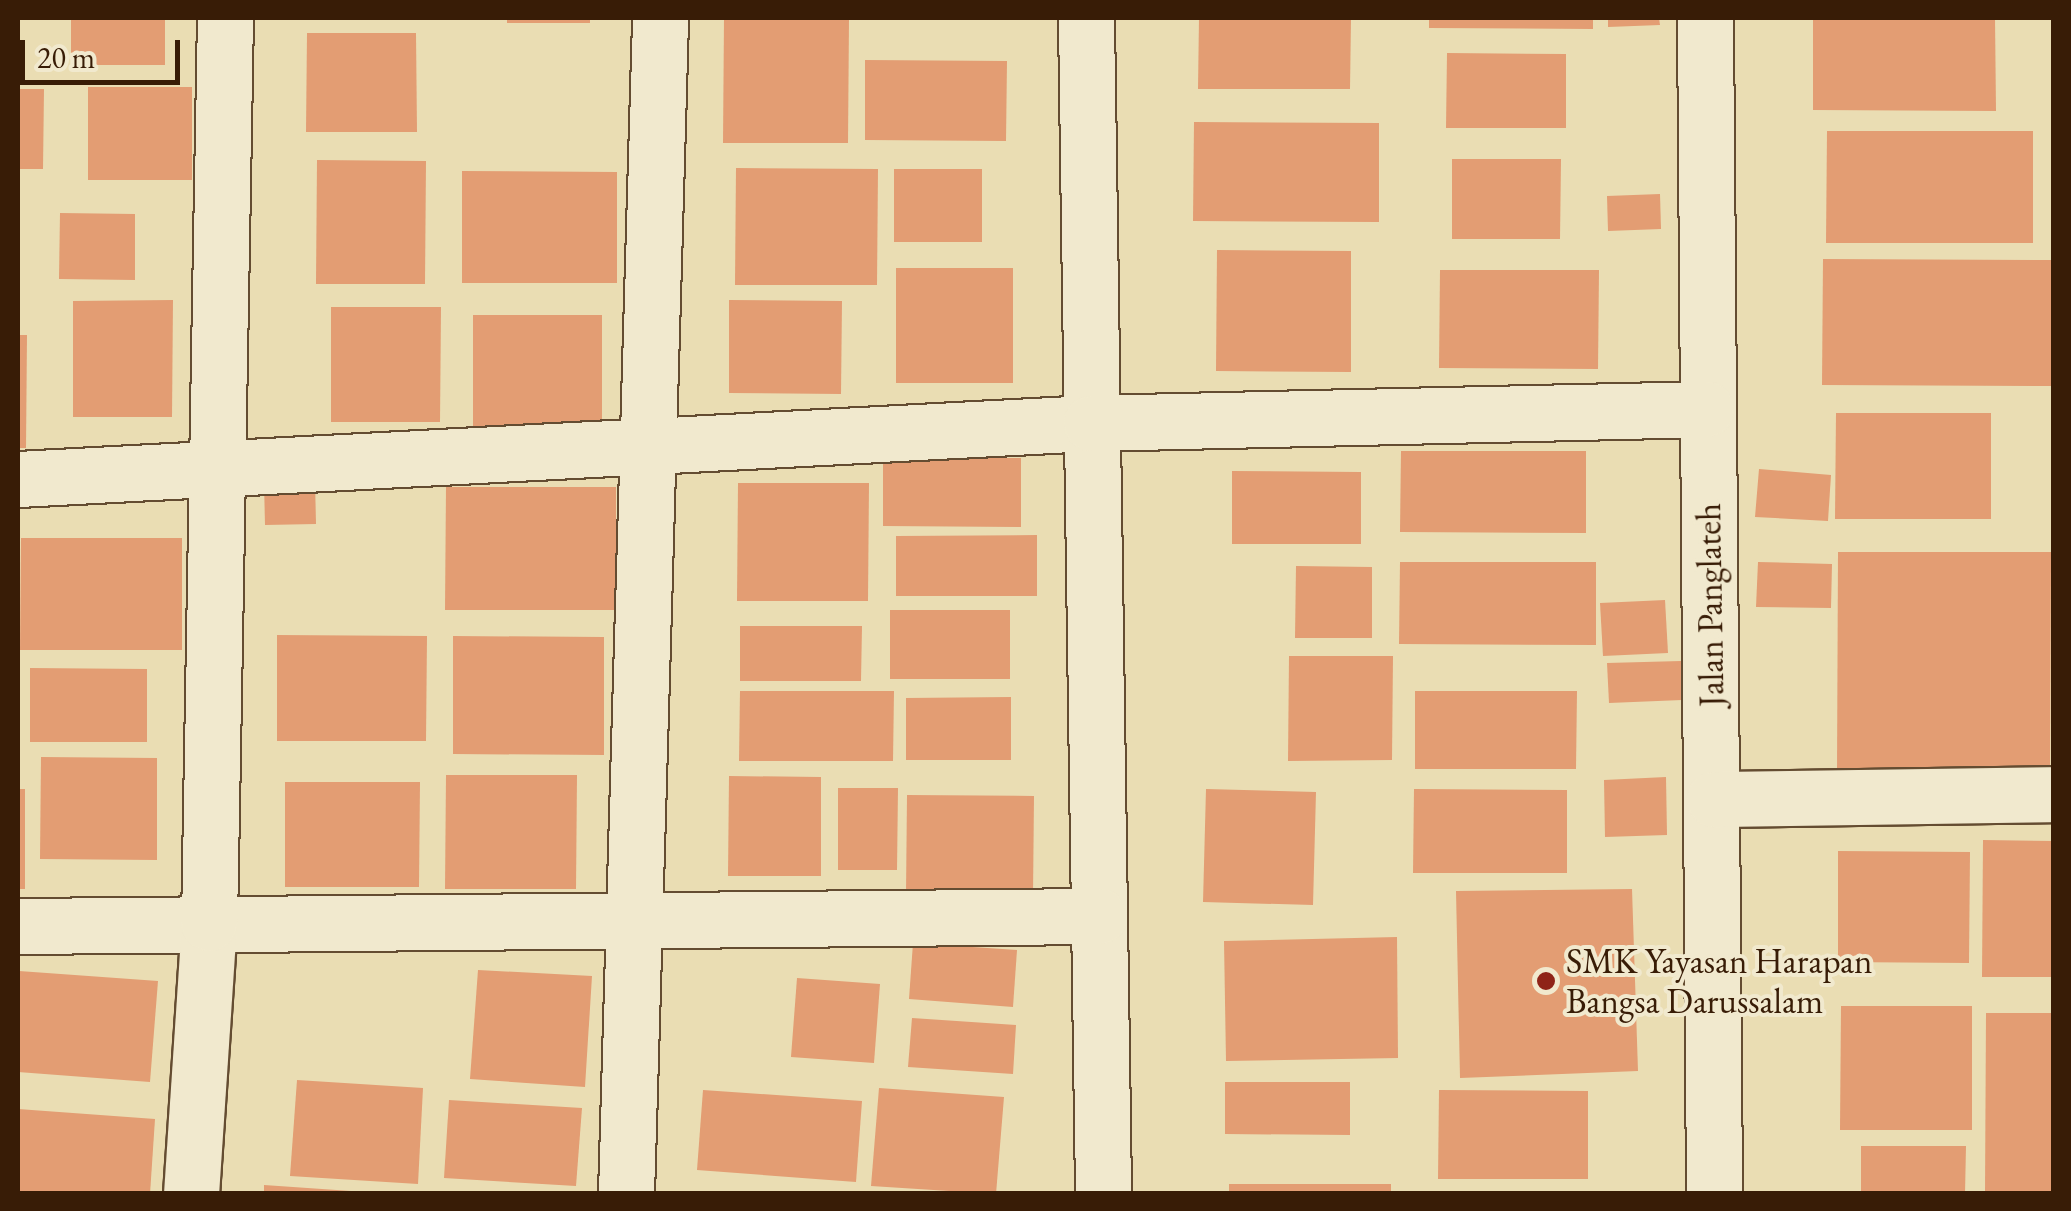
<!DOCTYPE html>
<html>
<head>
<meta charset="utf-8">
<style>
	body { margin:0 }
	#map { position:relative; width:2071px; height:1211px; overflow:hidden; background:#eaddb3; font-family:"EB Garamond",serif }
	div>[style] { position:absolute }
	.building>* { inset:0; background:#e39d73 }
	.roads { filter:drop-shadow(2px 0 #644c31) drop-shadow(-2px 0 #644c31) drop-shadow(0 2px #644c31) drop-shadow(0 -2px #644c31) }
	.minor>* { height:55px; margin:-27.5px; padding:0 27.5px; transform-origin:27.5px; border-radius:27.5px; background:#f1e9ce }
	.dots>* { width:28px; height:28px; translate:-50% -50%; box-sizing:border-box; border:5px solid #f1e9ce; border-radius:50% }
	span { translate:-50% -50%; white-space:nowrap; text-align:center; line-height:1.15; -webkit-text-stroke:8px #f1e9ce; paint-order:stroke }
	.street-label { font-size:35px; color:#381c06 }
	.poi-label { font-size:35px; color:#381c06 }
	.left { translate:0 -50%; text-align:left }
	.frame { position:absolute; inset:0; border:20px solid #381c06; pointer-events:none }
	.scale { position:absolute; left:20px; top:40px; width:160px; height:45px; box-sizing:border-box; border:5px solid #381c06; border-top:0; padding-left:12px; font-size:30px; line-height:35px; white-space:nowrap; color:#381c06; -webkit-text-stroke:8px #f1e9ce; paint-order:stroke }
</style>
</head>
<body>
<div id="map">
	<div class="building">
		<i style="clip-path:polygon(71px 18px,165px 18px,165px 65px,71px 65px)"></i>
		<i style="clip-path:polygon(507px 18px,590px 18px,590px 23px,507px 23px)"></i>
		<i style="clip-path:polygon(724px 18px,849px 18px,848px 143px,723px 143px)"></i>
		<i style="clip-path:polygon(1199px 18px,1351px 18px,1350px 89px,1198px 89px)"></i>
		<i style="clip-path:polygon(1429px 18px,1593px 18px,1593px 29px,1429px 28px)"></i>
		<i style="clip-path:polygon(1608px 18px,1659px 18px,1660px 25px,1608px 27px)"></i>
		<i style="clip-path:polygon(1813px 18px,1995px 18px,1996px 111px,1813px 110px)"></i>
		<i style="clip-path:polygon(307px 33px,416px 33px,417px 132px,306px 132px)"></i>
		<i style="clip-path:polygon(1447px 53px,1566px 54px,1566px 128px,1446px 128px)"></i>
		<i style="clip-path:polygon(865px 60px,1007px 61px,1006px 141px,865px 140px)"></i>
		<i style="clip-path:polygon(88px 87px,192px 87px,192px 180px,88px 180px)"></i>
		<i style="clip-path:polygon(18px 89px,44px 89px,43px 169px,18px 169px)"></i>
		<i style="clip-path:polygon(1194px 122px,1379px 123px,1379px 222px,1193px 221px)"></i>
		<i style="clip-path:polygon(1827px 131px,2033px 131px,2033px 243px,1826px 243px)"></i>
		<i style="clip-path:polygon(1452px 159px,1561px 159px,1560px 239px,1452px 239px)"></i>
		<i style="clip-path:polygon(317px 160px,426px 161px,425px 284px,316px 284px)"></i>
		<i style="clip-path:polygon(736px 168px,878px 169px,877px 285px,735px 285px)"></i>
		<i style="clip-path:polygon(894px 169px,982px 169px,982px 242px,894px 242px)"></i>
		<i style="clip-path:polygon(462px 171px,617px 172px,617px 283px,462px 283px)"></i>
		<i style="clip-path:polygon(1660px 194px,1661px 229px,1608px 231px,1607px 196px)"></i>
		<i style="clip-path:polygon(60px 213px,135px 214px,135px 280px,59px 279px)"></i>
		<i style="clip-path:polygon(1217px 250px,1351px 251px,1351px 372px,1216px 371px)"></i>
		<i style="clip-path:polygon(1823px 259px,2052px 260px,2052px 386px,1822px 385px)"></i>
		<i style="clip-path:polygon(896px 268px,1013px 268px,1013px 383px,896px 383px)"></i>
		<i style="clip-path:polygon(1440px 270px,1599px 270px,1598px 369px,1439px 368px)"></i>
		<i style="clip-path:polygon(173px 300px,172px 417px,73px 417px,73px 301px)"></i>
		<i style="clip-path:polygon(729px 300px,842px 301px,841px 394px,729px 393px)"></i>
		<i style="clip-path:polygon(331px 307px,441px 307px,440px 422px,331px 422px)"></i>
		<i style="clip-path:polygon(473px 315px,602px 315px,602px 426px,473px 426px)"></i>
		<i style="clip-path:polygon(18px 335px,27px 335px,26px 448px,18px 448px)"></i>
		<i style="clip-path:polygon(1836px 413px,1991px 413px,1991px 519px,1835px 519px)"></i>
		<i style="clip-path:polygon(1401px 451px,1586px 451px,1586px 533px,1400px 532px)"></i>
		<i style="clip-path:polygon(883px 458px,1021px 458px,1021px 527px,883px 526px)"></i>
		<i style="clip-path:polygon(1759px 469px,1831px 475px,1828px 521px,1755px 517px)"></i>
		<i style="clip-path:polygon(1232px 471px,1361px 472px,1361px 544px,1232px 544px)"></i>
		<i style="clip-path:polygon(315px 481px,316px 524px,265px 525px,264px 482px)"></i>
		<i style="clip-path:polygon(738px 483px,869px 483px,868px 601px,737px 601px)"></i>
		<i style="clip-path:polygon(446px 487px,616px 487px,616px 610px,445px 610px)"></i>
		<i style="clip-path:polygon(1037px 535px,1037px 596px,896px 596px,896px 536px)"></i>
		<i style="clip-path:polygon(21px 538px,182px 538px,182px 650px,20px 650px)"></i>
		<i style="clip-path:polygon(1838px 552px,2051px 552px,2050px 774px,1837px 773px)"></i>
		<i style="clip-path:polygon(1400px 562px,1596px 562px,1596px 645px,1399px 644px)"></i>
		<i style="clip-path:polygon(1758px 562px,1832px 564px,1831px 608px,1756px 607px)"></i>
		<i style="clip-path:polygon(1296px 566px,1372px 567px,1372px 638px,1295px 638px)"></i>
		<i style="clip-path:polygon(1665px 600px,1668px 653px,1603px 656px,1600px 603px)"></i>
		<i style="clip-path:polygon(890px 610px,1010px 610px,1010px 679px,890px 679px)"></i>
		<i style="clip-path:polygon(740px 626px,862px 626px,861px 681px,740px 681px)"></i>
		<i style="clip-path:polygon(277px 635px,427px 636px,426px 741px,277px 741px)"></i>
		<i style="clip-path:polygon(453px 636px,604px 637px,604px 755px,453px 754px)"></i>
		<i style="clip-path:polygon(1289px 656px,1393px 656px,1392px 760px,1288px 761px)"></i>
		<i style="clip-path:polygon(1681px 661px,1682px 700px,1609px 703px,1607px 663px)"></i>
		<i style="clip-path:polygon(30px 668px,147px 669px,147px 742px,30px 742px)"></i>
		<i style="clip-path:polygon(740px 691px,894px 691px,893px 761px,739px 761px)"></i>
		<i style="clip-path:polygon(1415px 691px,1577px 691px,1576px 769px,1415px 769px)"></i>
		<i style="clip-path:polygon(1011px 697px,1011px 760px,906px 760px,906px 698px)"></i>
		<i style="clip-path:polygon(41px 757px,157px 758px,157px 860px,40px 859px)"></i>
		<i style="clip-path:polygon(446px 775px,577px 775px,576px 889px,445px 889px)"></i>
		<i style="clip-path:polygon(729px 776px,821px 777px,821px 876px,728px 876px)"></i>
		<i style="clip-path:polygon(1666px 777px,1667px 835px,1605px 837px,1604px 780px)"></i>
		<i style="clip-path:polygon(285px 782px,420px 782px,419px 887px,285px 887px)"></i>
		<i style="clip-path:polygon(838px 788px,898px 788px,897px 870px,838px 870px)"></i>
		<i style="clip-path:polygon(18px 789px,25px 789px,25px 889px,18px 889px)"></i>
		<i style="clip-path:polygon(1206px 789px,1316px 792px,1313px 905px,1203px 902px)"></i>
		<i style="clip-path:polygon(1414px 789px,1567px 790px,1567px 873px,1413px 873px)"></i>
		<i style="clip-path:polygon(907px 795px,1034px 796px,1033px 895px,906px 894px)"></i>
		<i style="clip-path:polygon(1983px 840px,2054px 841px,2054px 977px,1982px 977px)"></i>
		<i style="clip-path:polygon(1838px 851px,1970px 852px,1969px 963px,1838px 962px)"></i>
		<i style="clip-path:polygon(1632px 889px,1638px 1071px,1460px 1078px,1456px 891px)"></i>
		<i style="clip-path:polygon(1397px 937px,1398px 1058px,1226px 1061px,1224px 941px)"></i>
		<i style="clip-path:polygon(913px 943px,1017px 950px,1013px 1007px,909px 999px)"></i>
		<i style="clip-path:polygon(478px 970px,592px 976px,585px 1087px,470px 1079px)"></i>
		<i style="clip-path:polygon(19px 971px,158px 981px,150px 1082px,18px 1072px)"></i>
		<i style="clip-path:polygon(797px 978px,880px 984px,874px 1063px,791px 1057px)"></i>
		<i style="clip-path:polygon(1841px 1006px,1972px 1006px,1972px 1130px,1840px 1130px)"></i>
		<i style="clip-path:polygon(1986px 1013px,2054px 1013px,2054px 1194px,1985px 1194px)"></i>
		<i style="clip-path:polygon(912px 1018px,1016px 1025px,1013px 1074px,908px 1067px)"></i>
		<i style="clip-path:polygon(297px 1080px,423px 1088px,418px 1184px,290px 1176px)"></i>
		<i style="clip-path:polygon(1225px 1082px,1350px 1082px,1350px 1135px,1225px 1134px)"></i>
		<i style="clip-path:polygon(879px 1088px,1004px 1097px,996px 1194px,871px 1186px)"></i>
		<i style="clip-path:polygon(703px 1090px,862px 1101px,856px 1182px,697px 1170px)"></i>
		<i style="clip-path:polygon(1439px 1090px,1588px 1091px,1588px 1179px,1438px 1179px)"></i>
		<i style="clip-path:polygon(449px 1100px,582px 1108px,576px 1186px,444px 1178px)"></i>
		<i style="clip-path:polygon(18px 1109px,155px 1119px,150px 1194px,18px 1192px)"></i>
		<i style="clip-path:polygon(1861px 1146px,1966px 1146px,1965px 1194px,1861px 1193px)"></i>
		<i style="clip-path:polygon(1229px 1184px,1391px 1184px,1391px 1194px,1229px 1194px)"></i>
		<i style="clip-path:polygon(264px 1185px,351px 1191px,351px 1194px,264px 1194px)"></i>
	</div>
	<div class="roads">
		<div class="minor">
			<i style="left:1086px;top:18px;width:1176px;rotate:89.17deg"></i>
			<i style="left:1705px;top:18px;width:1176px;rotate:89.56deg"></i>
			<i style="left:18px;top:479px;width:1074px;rotate:-2.99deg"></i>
			<i style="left:1091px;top:423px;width:615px;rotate:-1.3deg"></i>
			<i style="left:1714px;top:799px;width:340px;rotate:-0.8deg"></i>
			<i style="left:18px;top:926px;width:1081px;rotate:-0.53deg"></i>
			<i style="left:191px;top:1194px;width:272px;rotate:-86.2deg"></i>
			<i style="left:209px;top:923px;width:905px;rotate:-88.99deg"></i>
			<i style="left:626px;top:1194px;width:1176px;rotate:-88.34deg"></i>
		</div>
	</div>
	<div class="dots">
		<i style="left:1546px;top:981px;background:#8f2418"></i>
	</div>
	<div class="street-label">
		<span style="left:1710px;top:605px;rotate:-91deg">Jalan Panglateh</span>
	</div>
	<div class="poi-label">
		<span class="left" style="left:1566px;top:981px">SMK Yayasan Harapan<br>Bangsa Darussalam</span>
	</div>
	<div class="frame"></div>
	<div class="scale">20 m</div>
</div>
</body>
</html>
